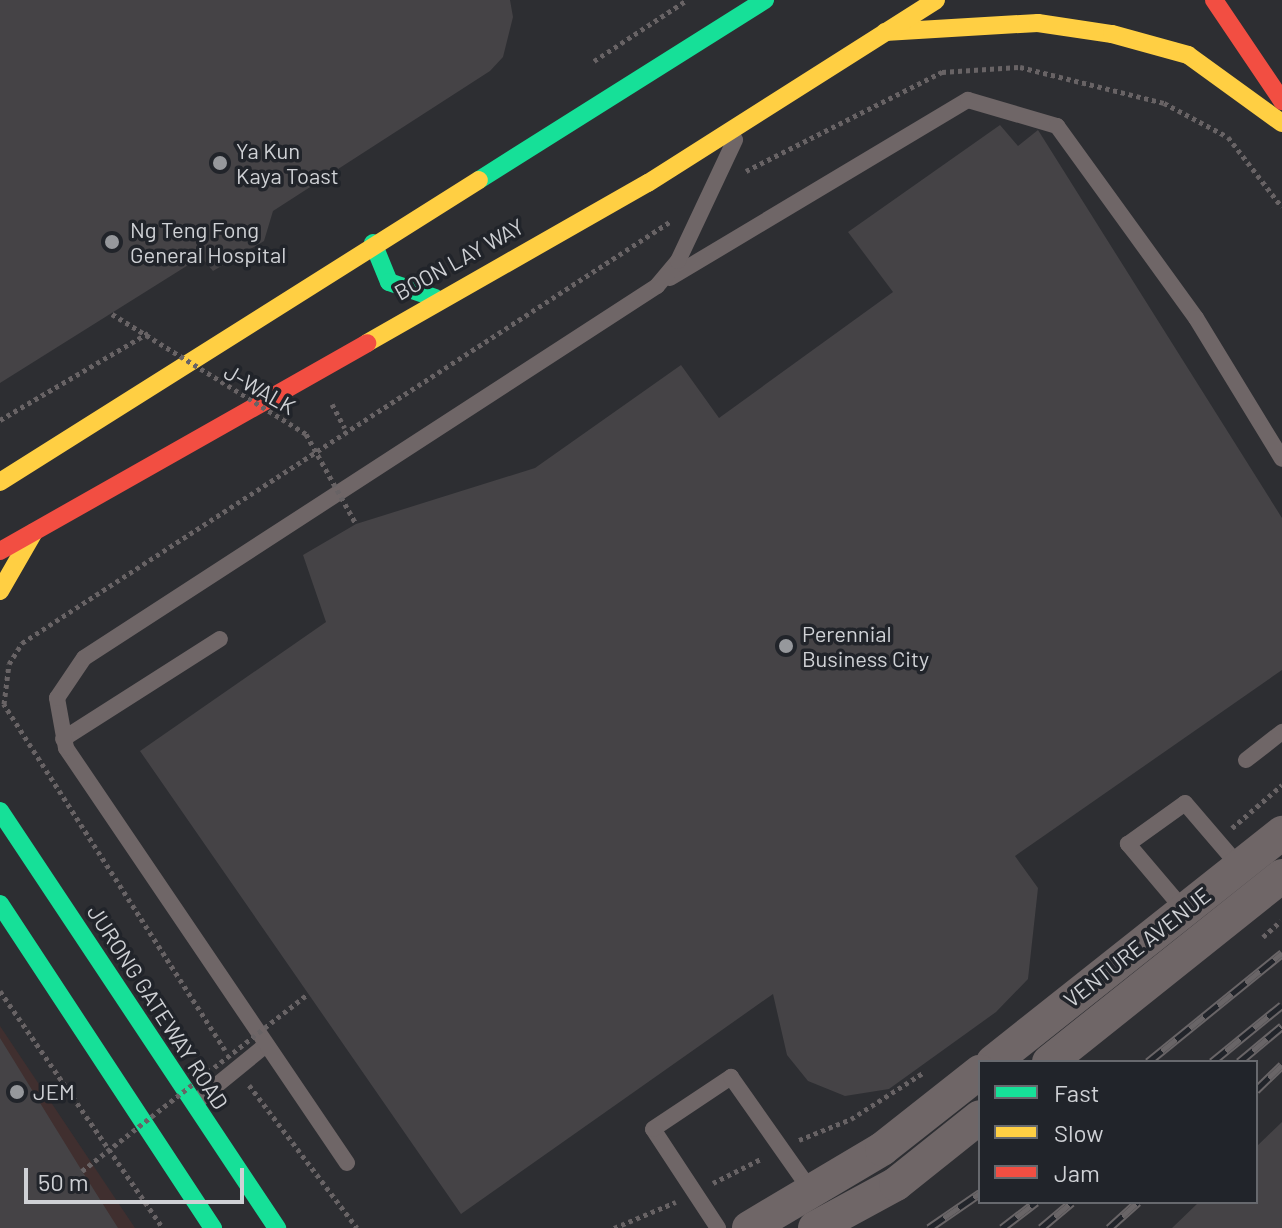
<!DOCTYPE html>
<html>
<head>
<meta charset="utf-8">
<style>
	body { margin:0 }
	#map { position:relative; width:1282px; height:1228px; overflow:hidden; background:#2d2e32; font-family:Barlow,sans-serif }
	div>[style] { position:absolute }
	.commercial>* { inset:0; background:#402f2f }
	.building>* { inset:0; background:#454346 }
	.path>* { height:5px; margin-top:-2.5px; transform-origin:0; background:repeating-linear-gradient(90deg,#686365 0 4px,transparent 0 8px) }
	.lane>* { height:16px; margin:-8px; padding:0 8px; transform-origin:8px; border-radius:8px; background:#6f6667 }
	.street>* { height:34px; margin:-17px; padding:0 17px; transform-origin:17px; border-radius:17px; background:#6f6667 }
	.fast>* { height:18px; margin:-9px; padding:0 9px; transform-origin:9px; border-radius:9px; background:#16e098 }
	.slow>* { height:18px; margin:-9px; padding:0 9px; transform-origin:9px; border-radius:9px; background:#ffcf43 }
	.jam>* { height:18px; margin:-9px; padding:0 9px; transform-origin:9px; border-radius:9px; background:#f24e42 }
	.rail>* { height:9px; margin-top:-4.5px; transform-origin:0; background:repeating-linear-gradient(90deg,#21242a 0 18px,#696567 0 36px); box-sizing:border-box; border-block:2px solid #696567 }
	.path-bridge>* { height:5px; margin-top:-2.5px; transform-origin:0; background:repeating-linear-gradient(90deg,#686365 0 4px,transparent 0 8px) }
	.dots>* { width:22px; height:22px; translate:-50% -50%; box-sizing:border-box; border:4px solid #21242a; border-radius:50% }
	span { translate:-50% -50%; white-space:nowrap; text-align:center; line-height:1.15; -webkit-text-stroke:7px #21242a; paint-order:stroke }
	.poi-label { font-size:22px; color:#cfd1d5 }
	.left { translate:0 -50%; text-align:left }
	.street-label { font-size:22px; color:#cfd1d5 }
	.legend { position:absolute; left:978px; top:1060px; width:280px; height:144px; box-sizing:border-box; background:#21242a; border:2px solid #67696e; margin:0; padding:10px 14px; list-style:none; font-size:24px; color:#cfd1d5 }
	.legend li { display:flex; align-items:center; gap:16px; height:40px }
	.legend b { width:40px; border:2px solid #67696e }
	.scale { position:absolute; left:24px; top:1168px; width:220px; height:36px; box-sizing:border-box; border:4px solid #cfd1d5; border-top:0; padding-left:10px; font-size:24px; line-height:28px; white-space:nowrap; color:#cfd1d5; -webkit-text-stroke:6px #21242a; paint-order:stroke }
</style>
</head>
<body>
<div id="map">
	<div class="commercial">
		<i style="clip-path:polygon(0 1026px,135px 1228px,0 1228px)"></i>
	</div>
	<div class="building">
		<i style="clip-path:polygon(0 0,510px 0,513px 17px,503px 57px,490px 71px,273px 211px,264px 241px,213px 271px,201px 257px,0 383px)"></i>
		<i style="clip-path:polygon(1000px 125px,1018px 146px,1038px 130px,1282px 518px,1282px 670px,1015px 856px,1038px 888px,1028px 979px,996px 1012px,889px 1089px,845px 1096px,808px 1081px,787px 1055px,773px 994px,461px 1214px,140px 751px,326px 622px,303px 555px,356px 524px,535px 468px,681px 365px,719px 418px,893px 292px,848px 232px)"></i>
		<i style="clip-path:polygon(0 1038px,82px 1171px,118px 1228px,0 1228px)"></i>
		<i style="clip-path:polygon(1282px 1122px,1282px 1228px,1172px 1228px,1199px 1202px,1256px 1202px,1256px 1147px)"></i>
	</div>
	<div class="path">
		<i style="left:594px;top:61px;width:111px;rotate:-33.3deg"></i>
		<i style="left:746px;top:171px;width:220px;rotate:-26.8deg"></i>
		<i style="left:942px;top:72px;width:78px;rotate:-3.7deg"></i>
		<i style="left:1020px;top:67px;width:148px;rotate:14deg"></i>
		<i style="left:1164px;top:103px;width:72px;rotate:28deg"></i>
		<i style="left:1228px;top:137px;width:88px;rotate:52.4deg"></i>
		<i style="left:332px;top:404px;width:27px;rotate:62deg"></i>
		<i style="left:0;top:420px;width:172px;rotate:-30.4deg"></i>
		<i style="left:1232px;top:828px;width:66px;rotate:-40.7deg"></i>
		<i style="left:1263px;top:937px;width:24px;rotate:-42deg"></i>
		<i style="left:0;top:991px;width:288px;rotate:55.5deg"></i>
		<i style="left:225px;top:1050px;width:411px;rotate:-122.6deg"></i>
		<i style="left:4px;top:704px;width:40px;rotate:-82.9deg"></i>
		<i style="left:9px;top:664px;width:25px;rotate:-58deg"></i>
		<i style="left:22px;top:643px;width:774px;rotate:-33.03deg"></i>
		<i style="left:249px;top:1085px;width:179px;rotate:52.9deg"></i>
		<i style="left:799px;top:1140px;width:56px;rotate:-22deg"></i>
		<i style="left:851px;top:1119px;width:85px;rotate:-32.6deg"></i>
		<i style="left:713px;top:1183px;width:54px;rotate:-26.6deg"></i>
		<i style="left:614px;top:1228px;width:67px;rotate:-22.8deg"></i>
	</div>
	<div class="lane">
		<i style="left:670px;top:278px;width:347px;rotate:-30.9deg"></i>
		<i style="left:968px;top:100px;width:93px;rotate:16.3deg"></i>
		<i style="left:1057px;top:126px;width:237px;rotate:54.1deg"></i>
		<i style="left:1196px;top:318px;width:165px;rotate:58.6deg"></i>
		<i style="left:63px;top:739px;width:186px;rotate:-32.5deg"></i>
		<i style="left:1246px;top:760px;width:46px;rotate:-37.9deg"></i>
		<i style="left:1184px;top:910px;width:87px;rotate:-130.3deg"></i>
		<i style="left:1128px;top:844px;width:70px;rotate:-35.7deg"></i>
		<i style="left:1185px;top:803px;width:83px;rotate:49.4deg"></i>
		<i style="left:196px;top:1102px;width:90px;rotate:-39.2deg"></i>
		<i style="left:347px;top:1163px;width:501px;rotate:-124.1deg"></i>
		<i style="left:66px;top:748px;width:51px;rotate:-100.2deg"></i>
		<i style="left:57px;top:698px;width:48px;rotate:-56deg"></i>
		<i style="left:84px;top:658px;width:683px;rotate:-32.99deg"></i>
		<i style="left:657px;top:286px;width:33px;rotate:-50deg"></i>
		<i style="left:678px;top:261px;width:134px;rotate:-64.8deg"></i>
		<i style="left:718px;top:1228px;width:118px;rotate:-123.3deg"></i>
		<i style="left:653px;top:1129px;width:94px;rotate:-33.7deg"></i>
		<i style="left:731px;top:1077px;width:139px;rotate:54.9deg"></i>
	</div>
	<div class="street">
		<i style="left:993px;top:1062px;width:369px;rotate:-38.4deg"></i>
		<i style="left:1049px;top:1062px;width:298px;rotate:-38.6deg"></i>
		<i style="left:749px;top:1228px;width:155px;rotate:-30.7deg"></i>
		<i style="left:882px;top:1149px;width:125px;rotate:-38.2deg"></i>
		<i style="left:815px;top:1228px;width:92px;rotate:-28.5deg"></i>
		<i style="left:896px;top:1184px;width:107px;rotate:-38.6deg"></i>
	</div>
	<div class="fast">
		<i style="left:479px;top:180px;width:338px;rotate:-32.2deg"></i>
		<i style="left:373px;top:243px;width:42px;rotate:67.7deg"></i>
		<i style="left:389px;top:282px;width:49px;rotate:19.2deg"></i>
		<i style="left:0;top:811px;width:501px;rotate:56.41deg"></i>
		<i style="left:0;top:904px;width:388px;rotate:56.7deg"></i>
	</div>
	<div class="slow">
		<i style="left:885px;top:32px;width:153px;rotate:-3.4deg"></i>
		<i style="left:1038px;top:23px;width:75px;rotate:8.5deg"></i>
		<i style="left:1112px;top:34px;width:79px;rotate:15.4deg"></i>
		<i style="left:1188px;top:55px;width:116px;rotate:35.9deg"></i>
		<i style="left:367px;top:343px;width:323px;rotate:-29.7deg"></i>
		<i style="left:648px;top:183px;width:341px;rotate:-32.4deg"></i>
		<i style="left:0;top:482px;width:566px;rotate:-32.23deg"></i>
		<i style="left:0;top:591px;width:68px;rotate:-60deg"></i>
	</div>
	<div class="jam">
		<i style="left:1214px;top:0;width:122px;rotate:56deg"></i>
		<i style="left:0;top:551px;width:422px;rotate:-29.5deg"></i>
	</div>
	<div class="rail">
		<i style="left:1148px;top:1062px;width:173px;rotate:-39.1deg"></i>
		<i style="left:1212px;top:1062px;width:90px;rotate:-39.2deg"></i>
		<i style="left:1239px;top:1062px;width:56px;rotate:-39.9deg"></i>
		<i style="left:1256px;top:1090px;width:36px;rotate:-44deg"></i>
		<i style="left:929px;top:1228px;width:62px;rotate:-34.5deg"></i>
		<i style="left:1002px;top:1228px;width:43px;rotate:-37.4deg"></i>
		<i style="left:1041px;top:1228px;width:40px;rotate:-40deg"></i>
		<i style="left:1109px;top:1228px;width:39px;rotate:-42deg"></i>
	</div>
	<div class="path-bridge">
		<i style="left:112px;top:314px;width:228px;rotate:31.7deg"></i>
		<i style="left:306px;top:434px;width:103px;rotate:60.9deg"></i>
		<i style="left:82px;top:1171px;width:287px;rotate:-38.1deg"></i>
	</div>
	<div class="dots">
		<i style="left:220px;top:163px;background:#96989c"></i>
		<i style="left:112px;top:242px;background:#96989c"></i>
		<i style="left:786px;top:646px;background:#96989c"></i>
		<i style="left:17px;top:1092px;background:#96989c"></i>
	</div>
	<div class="poi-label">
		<span class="left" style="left:236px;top:163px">Ya Kun<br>Kaya Toast</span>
		<span class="left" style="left:130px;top:242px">Ng Teng Fong<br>General Hospital</span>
		<span class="left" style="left:802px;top:646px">Perennial<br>Business City</span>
		<span class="left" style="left:33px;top:1092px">JEM</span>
	</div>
	<div class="street-label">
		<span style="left:459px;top:259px;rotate:-29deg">BOON LAY WAY</span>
		<span style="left:260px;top:389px;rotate:30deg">J-WALK</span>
		<span style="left:1137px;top:947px;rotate:-38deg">VENTURE AVENUE</span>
		<span style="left:158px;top:1007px;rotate:57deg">JURONG GATEWAY ROAD</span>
	</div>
	<ul class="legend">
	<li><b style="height:10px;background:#16e098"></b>Fast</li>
	<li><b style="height:10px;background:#ffcf43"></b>Slow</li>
	<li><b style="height:10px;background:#f24e42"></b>Jam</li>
	</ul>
	<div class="scale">50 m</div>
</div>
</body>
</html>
